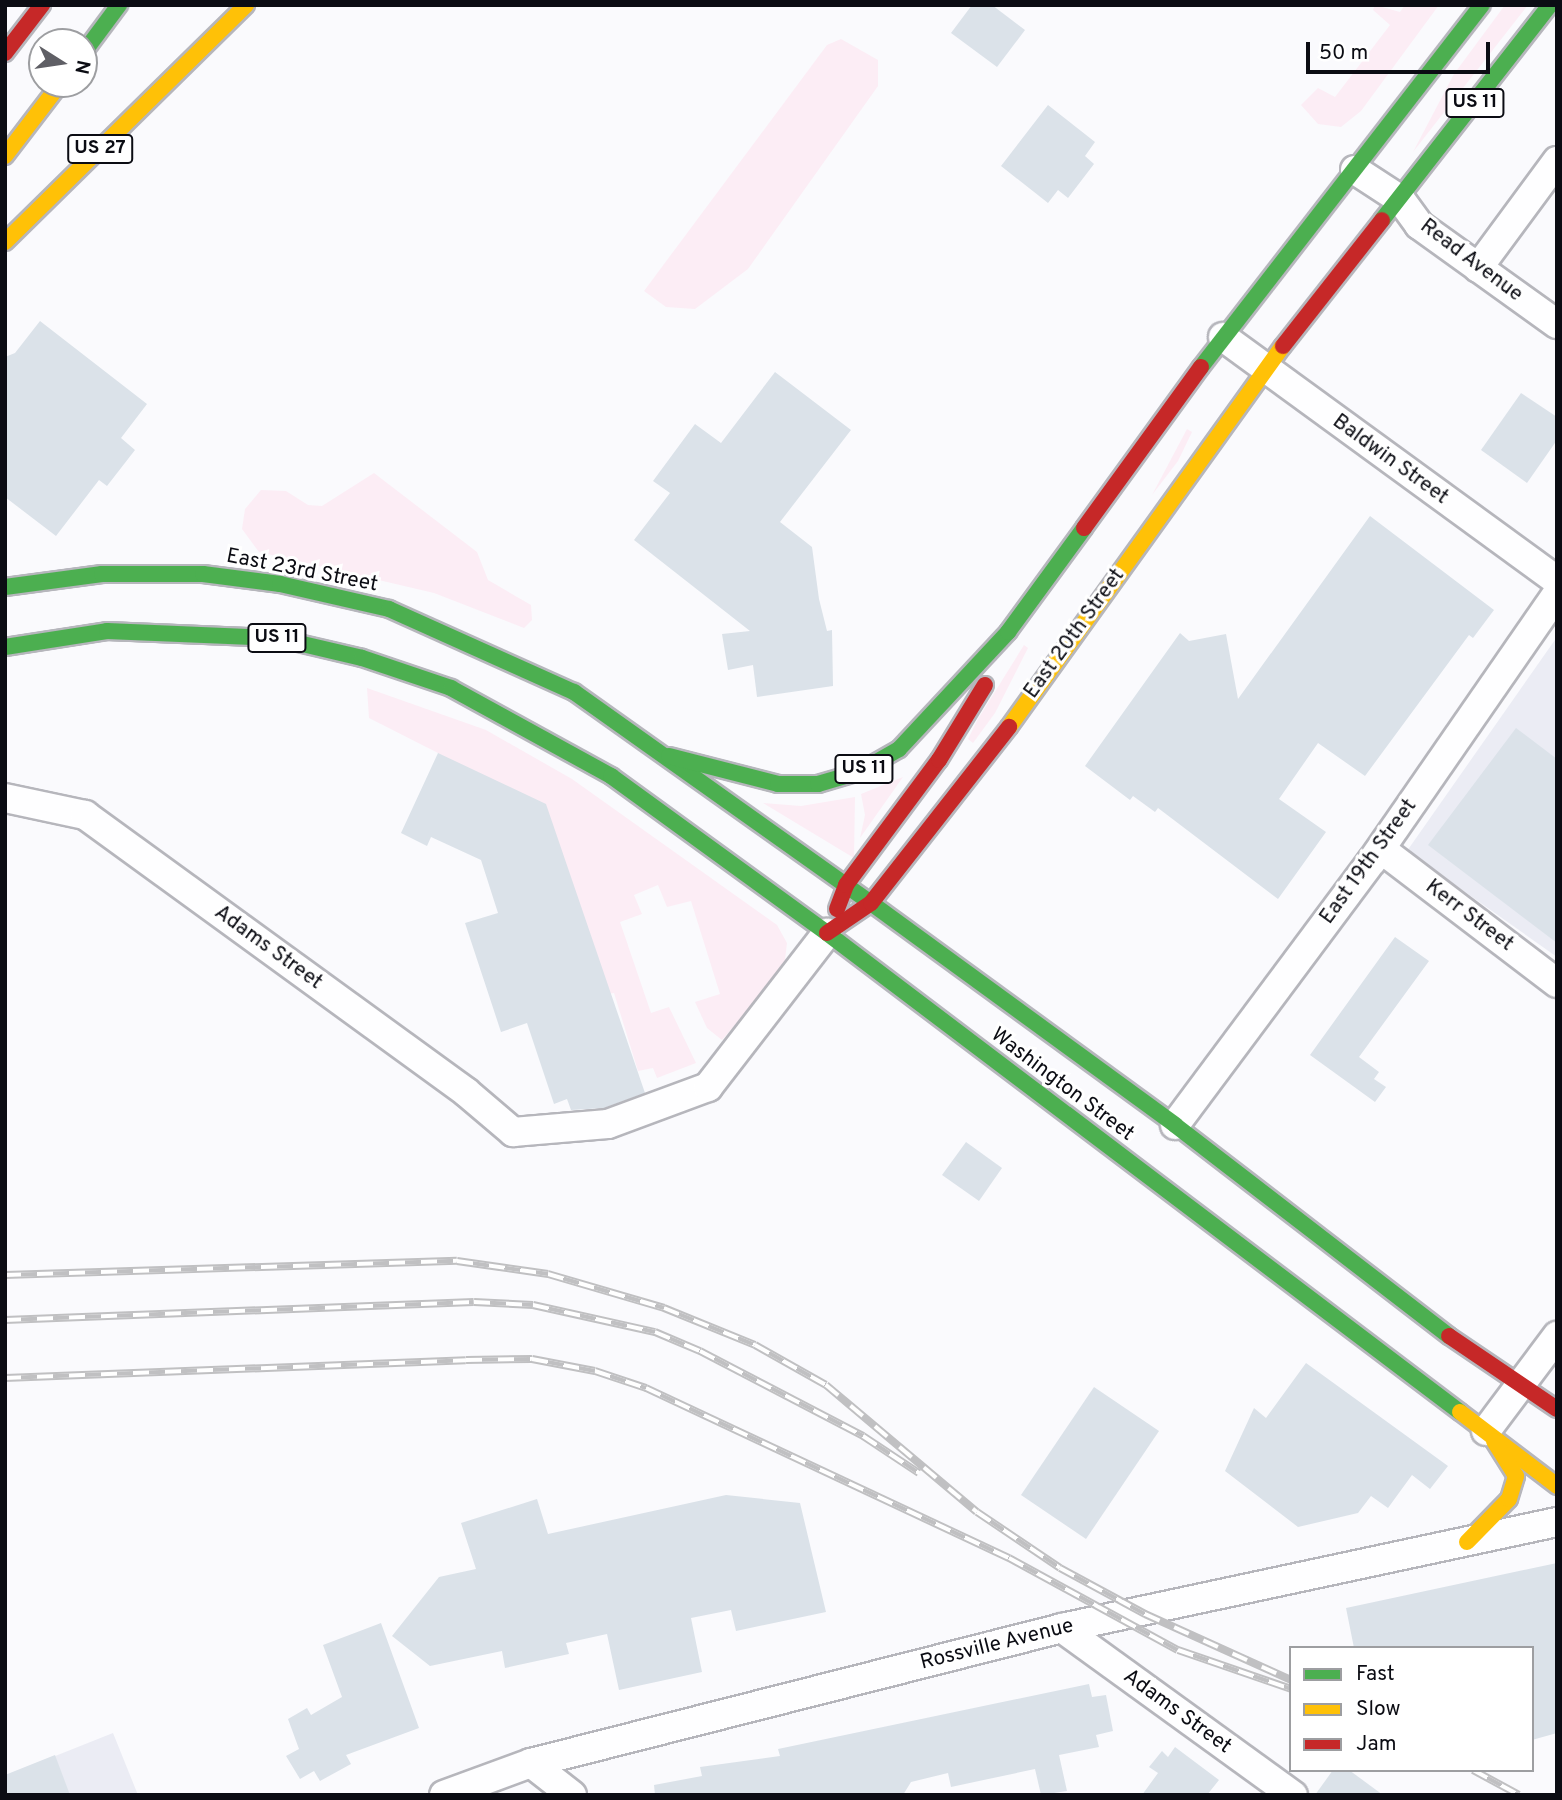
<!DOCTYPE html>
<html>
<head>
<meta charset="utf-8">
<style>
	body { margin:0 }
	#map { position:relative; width:1562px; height:1800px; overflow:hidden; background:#fafafd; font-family:Overpass,sans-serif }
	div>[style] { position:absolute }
	.built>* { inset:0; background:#ebecf4 }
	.green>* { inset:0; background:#fcedf5 }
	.building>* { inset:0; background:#dbe2e9 }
	.roads { filter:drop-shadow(2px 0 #b6b6bc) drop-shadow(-2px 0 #b6b6bc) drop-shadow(0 2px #b6b6bc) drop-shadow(0 -2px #b6b6bc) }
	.street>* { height:28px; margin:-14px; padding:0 14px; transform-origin:14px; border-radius:14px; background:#fefeff }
	.fast>* { height:16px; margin:-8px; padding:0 8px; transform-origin:8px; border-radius:8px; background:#4caf50 }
	.slow>* { height:16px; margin:-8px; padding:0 8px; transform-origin:8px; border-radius:8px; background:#ffc107 }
	.jam>* { height:16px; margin:-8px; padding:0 8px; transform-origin:8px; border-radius:8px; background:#c62828 }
	.rail>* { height:8px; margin-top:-4px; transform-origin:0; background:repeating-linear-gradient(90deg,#fff 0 16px,#c0c0c2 0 32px); box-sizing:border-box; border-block:2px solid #c0c0c2 }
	span { translate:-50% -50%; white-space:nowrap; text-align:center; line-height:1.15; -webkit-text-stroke:6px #fff; paint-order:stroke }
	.shield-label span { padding:2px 5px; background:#fff; border:2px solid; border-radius:5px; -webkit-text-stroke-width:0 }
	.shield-label { font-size:19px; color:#0b0c13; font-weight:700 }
	.street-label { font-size:21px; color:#0b0c13 }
	.frame { position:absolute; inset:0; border:7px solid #0b0c13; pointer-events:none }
	.legend { position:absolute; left:1289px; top:1646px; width:245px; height:126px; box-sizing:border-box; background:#fff; border:2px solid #9d9ea1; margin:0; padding:9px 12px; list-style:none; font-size:21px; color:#0b0c13 }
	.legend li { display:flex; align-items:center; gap:14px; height:35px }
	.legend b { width:35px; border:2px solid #9d9ea1 }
	.north { position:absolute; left:28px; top:28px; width:70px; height:70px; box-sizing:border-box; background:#fff; border:2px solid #9d9ea1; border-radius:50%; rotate:102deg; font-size:19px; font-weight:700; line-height:28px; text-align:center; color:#0b0c13 }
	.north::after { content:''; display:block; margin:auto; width:24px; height:32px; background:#5f5f65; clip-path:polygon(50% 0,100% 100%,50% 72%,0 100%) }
	.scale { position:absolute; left:1306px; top:42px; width:184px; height:32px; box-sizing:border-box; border:4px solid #0b0c13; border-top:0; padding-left:9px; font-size:21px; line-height:24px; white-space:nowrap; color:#0b0c13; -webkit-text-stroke:5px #fff; paint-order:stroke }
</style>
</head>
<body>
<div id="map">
	<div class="built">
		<i style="clip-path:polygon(1557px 637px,1557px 957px,1407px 851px)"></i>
		<i style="clip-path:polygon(113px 1733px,138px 1795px,5px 1795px,5px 1776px)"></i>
	</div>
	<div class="green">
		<i style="clip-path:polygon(1375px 5px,1400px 12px,1405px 5px,1439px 5px,1361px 111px,1341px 127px,1318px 124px,1301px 105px,1318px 88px,1335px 97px,1390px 25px,1373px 10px)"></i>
		<i style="clip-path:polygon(1505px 5px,1528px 5px,1413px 152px,1454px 74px)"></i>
		<i style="clip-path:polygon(841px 39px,878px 60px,878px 86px,748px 269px,695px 309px,666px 307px,644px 291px,827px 45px)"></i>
		<i style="clip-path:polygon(1187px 429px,1192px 432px,1178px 461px,1152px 495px)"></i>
		<i style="clip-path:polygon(374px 473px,477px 552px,488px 580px,531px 605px,532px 620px,524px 628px,434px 593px,259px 552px,242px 529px,245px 509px,261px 490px,286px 491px,308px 505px,322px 506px)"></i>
		<i style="clip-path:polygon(1024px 645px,1028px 648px,995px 713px,973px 743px,968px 739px,978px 719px)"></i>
		<i style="clip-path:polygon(367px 688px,486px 730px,572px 779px,777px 925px,787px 943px,784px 968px,722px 1040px,707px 1028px,695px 1002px,720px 994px,691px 901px,667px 907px,658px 885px,634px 895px,642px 914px,620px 922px,651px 1013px,669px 1007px,696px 1063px,657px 1078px,653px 1068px,638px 1071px,614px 993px,608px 994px,438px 753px,369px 718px)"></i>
		<i style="clip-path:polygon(903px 777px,860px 838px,865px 815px,861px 794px)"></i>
		<i style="clip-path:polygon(855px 797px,854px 858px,763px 803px,801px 806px)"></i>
	</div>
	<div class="building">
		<i style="clip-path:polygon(972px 5px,992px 5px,1025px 30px,997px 67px,951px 33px)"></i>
		<i style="clip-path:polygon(1048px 105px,1095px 142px,1085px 156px,1094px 164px,1068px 198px,1058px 190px,1048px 203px,1001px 166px)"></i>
		<i style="clip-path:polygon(40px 321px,147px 404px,121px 438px,135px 450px,107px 486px,99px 480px,56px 536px,5px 497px,5px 357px,15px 353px)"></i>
		<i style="clip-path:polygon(775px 372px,851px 430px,780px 522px,812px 547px,819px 599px,827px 631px,832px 630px,833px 686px,757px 697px,753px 665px,728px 670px,722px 634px,750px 631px,634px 540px,670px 493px,653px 481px,695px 424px,721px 443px)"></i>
		<i style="clip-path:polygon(1521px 393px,1557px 417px,1557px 440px,1527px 483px,1481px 450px)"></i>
		<i style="clip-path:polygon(1370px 516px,1494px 610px,1473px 638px,1469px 635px,1365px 776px,1318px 743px,1279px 799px,1326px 832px,1278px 899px,1158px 808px,1155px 812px,1133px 796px,1130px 800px,1085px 766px,1180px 633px,1189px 641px,1226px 634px,1238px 699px)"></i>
		<i style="clip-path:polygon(1516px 728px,1557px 759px,1557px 943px,1428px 845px)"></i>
		<i style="clip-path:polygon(438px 753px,546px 804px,645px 1093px,604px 1108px,571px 1110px,567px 1099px,554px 1104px,527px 1023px,501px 1032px,465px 923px,498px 913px,481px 860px,431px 837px,427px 846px,401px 833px)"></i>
		<i style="clip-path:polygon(1395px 937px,1429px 961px,1359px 1057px,1379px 1072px,1374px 1079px,1386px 1087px,1375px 1102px,1310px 1055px)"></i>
		<i style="clip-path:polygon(966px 1142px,1002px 1168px,979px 1201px,942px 1175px)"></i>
		<i style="clip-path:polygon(1306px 1363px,1448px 1466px,1430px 1489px,1412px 1475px,1388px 1508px,1371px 1496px,1358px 1513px,1298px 1527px,1225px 1471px,1254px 1408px,1266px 1418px)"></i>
		<i style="clip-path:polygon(1094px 1387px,1159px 1431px,1086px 1539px,1021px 1495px)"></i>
		<i style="clip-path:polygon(726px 1495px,800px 1503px,826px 1612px,736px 1631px,731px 1610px,691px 1618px,702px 1672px,619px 1690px,607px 1634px,566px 1643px,569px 1654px,505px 1668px,502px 1651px,430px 1666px,392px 1636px,439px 1577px,476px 1569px,461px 1523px,537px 1499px,548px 1534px)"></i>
		<i style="clip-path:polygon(1557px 1563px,1557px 1733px,1532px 1740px,1532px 1648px,1354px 1648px,1346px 1608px)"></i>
		<i style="clip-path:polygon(381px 1623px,419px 1728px,346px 1755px,351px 1764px,320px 1781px,314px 1771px,300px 1779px,286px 1756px,299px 1749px,288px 1719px,307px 1708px,311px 1715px,342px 1697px,323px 1645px)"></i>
		<i style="clip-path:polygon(1089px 1684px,1092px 1697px,1106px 1695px,1113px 1731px,1096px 1735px,1099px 1747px,1059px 1755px,1067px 1791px,1041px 1795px,1035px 1769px,951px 1787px,948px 1773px,911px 1782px,903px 1795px,655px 1795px,654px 1785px,702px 1776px,700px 1767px,780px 1756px,778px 1749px)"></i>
		<i style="clip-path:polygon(1175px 1747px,1219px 1780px,1207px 1795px,1142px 1795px,1158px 1773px,1149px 1767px,1162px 1751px,1168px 1757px)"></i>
		<i style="clip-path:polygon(55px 1755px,70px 1795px,5px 1795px,5px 1775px)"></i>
		<i style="clip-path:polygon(1333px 1770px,1349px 1770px,1383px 1795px,1315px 1795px)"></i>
	</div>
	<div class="roads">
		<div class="street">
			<i style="left:1355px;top:170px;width:55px;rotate:33.1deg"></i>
			<i style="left:1401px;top:200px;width:31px;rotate:54deg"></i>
			<i style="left:1419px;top:225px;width:170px;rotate:35.7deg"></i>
			<i style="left:1478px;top:268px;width:133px;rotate:-53.6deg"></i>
			<i style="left:1223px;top:337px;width:414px;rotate:36.1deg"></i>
			<i style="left:5px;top:798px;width:82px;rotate:12deg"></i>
			<i style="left:85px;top:815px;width:471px;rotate:36deg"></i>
			<i style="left:466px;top:1092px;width:62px;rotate:40.4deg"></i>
			<i style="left:513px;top:1132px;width:95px;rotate:-4.8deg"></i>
			<i style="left:608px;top:1124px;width:107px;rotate:-20.3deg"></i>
			<i style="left:708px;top:1087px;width:195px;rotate:-52.3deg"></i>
			<i style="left:1381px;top:849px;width:221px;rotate:37.3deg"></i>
			<i style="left:1175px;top:1125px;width:329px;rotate:-53.3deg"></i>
			<i style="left:1372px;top:861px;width:325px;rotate:-55.3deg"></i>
			<i style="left:1486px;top:1431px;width:119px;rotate:-53.2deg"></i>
			<i style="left:1062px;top:1628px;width:285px;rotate:35.9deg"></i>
			<i style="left:531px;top:1763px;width:52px;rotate:38deg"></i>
			<i style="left:444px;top:1795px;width:93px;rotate:-20.2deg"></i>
			<i style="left:531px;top:1763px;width:548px;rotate:-14.26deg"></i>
			<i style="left:1062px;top:1628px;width:506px;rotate:-12.09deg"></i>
		</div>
		<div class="fast">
			<i style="left:84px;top:52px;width:59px;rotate:-53.3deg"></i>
			<i style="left:1382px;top:220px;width:273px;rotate:-52deg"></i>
			<i style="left:1201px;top:367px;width:458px;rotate:-52.2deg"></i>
			<i style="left:5px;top:587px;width:98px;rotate:-7.6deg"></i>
			<i style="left:102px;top:574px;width:101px"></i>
			<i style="left:203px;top:574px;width:78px;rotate:7.4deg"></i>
			<i style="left:280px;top:584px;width:112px;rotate:12.9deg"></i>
			<i style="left:389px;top:609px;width:203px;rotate:24.2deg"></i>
			<i style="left:574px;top:692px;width:364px;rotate:35.4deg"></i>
			<i style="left:5px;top:647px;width:103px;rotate:-8.9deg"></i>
			<i style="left:107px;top:631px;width:170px;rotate:2.4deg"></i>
			<i style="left:277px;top:638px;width:87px;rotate:13.2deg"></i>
			<i style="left:362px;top:658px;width:94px;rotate:18.6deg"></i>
			<i style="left:451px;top:688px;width:183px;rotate:28.8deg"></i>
			<i style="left:611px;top:776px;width:267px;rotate:36deg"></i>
			<i style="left:669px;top:756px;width:113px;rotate:14.4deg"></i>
			<i style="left:778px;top:784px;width:40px"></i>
			<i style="left:818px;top:784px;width:43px;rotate:-16.3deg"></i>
			<i style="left:859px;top:772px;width:46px;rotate:-29.9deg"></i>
			<i style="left:899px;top:749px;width:160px;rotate:-47deg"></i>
			<i style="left:1008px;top:632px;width:129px;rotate:-53.8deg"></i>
			<i style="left:871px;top:903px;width:376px;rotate:36.1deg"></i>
			<i style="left:1175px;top:1125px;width:346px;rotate:37.6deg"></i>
			<i style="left:827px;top:933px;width:794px;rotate:37.12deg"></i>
		</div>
		<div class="slow">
			<i style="left:5px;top:156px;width:91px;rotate:-52.6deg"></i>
			<i style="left:5px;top:242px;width:338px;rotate:-44.5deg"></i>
			<i style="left:1009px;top:727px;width:469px;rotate:-54.3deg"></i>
			<i style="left:1460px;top:1412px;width:122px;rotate:37.3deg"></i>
			<i style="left:1467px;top:1542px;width:60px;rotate:-45.7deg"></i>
			<i style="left:1509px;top:1499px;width:24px;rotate:-73deg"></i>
			<i style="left:1516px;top:1476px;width:41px;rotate:-122.2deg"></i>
		</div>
		<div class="jam">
			<i style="left:5px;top:53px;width:61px;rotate:-52.4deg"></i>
			<i style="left:1283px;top:346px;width:160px;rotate:-51.8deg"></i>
			<i style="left:1084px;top:528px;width:199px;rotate:-54deg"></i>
			<i style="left:837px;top:909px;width:26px;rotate:-69deg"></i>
			<i style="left:846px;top:885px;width:156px;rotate:-53.4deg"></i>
			<i style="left:939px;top:760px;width:88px;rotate:-58.5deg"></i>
			<i style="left:827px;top:933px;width:53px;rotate:-34.3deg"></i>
			<i style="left:871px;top:903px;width:224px;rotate:-51.9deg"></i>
			<i style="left:1449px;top:1336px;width:130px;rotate:34.1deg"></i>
		</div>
	</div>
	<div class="rail">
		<i style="left:5px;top:1275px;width:452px;rotate:-1.8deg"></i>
		<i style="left:457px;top:1261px;width:92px;rotate:8.1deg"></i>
		<i style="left:548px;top:1274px;width:121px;rotate:16.3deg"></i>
		<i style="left:664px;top:1308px;width:98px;rotate:22.1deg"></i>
		<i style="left:755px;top:1345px;width:81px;rotate:29.4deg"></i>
		<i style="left:826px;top:1385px;width:197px;rotate:40.1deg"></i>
		<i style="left:977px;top:1512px;width:100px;rotate:34deg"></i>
		<i style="left:1060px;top:1568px;width:97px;rotate:28.4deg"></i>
		<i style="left:1145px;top:1614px;width:160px;rotate:24.3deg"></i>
		<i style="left:5px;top:1320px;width:469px;rotate:-2.2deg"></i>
		<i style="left:474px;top:1302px;width:59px;rotate:2.9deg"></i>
		<i style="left:533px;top:1305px;width:125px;rotate:12.5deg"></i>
		<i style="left:655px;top:1332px;width:49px;rotate:22.9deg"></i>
		<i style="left:700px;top:1351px;width:184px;rotate:27.5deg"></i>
		<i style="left:863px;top:1436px;width:67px;rotate:33.5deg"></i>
		<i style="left:5px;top:1378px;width:461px;rotate:-2.2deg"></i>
		<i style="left:466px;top:1360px;width:66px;rotate:-0.9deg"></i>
		<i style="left:532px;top:1359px;width:64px;rotate:10.8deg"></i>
		<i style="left:595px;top:1371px;width:54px;rotate:18.4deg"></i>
		<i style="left:646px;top:1388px;width:401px;rotate:25.1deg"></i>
		<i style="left:1009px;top:1558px;width:192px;rotate:28.6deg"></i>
		<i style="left:1178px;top:1650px;width:120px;rotate:19deg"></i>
		<i style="left:1473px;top:1770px;width:52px;rotate:28.5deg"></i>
	</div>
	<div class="shield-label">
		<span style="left:1475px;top:103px">US 11</span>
		<span style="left:100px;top:149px">US 27</span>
		<span style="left:277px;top:638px">US 11</span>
		<span style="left:864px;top:769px">US 11</span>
	</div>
	<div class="street-label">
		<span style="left:1471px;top:261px;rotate:37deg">Read Avenue</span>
		<span style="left:1390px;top:460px;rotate:36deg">Baldwin Street</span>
		<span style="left:302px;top:571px;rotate:11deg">East 23rd Street</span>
		<span style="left:1075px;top:634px;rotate:-54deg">East 20th Street</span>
		<span style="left:1369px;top:862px;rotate:-54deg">East 19th Street</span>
		<span style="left:1469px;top:916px;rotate:37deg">Kerr Street</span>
		<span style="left:268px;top:948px;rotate:36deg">Adams Street</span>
		<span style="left:1062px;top:1085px;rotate:37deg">Washington Street</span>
		<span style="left:997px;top:1645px;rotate:-14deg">Rossville Avenue</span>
		<span style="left:1177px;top:1712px;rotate:36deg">Adams Street</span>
	</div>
	<div class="frame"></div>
	<ul class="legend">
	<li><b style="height:9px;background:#4caf50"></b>Fast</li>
	<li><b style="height:9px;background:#ffc107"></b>Slow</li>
	<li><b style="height:9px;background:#c62828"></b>Jam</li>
	</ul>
	<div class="north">N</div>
	<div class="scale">50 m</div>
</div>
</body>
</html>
